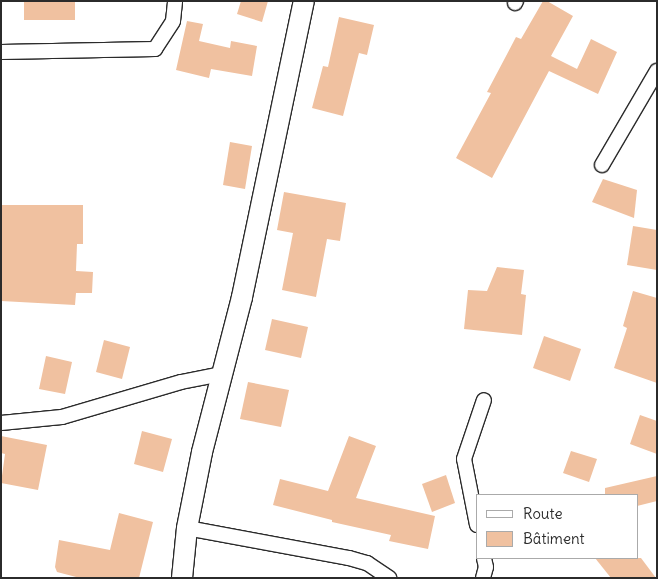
<!DOCTYPE html>
<html>
<head>
<meta charset="utf-8">
<style>
	body { margin:0 }
	#map { position:relative; width:658px; height:579px; overflow:hidden; background:#fff; font-family:Delius,sans-serif }
	div>[style] { position:absolute }
	.building>* { inset:0; background:#f0c1a0 }
	.roads { filter:drop-shadow(1px 0 #2b2b2b) drop-shadow(-1px 0 #2b2b2b) drop-shadow(0 1px #2b2b2b) drop-shadow(0 -1px #2b2b2b) }
	.street>* { height:14px; margin:-7px; padding:0 7px; transform-origin:7px; border-radius:7px; background:#fff }
	.secondary>* { height:20px; margin:-10px; padding:0 10px; transform-origin:10px; border-radius:10px; background:#fff }
	span { translate:-50% -50%; white-space:nowrap; text-align:center; line-height:1.15; -webkit-text-stroke:4px #fff; paint-order:stroke }
	.frame { position:absolute; inset:0; border:2px solid #2b2b2b; pointer-events:none }
	.legend { position:absolute; left:476px; top:494px; width:162px; height:65px; box-sizing:border-box; background:#fff; border:1px solid #aaa; margin:0; padding:6px 9px; list-style:none; font-size:15px; color:#2b2b2b }
	.legend li { display:flex; align-items:center; gap:10px; height:25px }
	.legend b { width:25px; border:1px solid #aaa }
</style>
</head>
<body>
<div id="map">
	<div class="building">
		<i style="clip-path:polygon(24px 1px,75px 1px,75px 20px,24px 20px)"></i>
		<i style="clip-path:polygon(241px 1px,268px 1px,262px 22px,237px 14px)"></i>
		<i style="clip-path:polygon(543px 1px,547px 1px,573px 16px,551px 56px,577px 69px,591px 39px,617px 52px,598px 94px,549px 71px,492px 178px,456px 158px,491px 93px,487px 92px,516px 37px,521px 39px)"></i>
		<i style="clip-path:polygon(339px 17px,374px 25px,367px 55px,359px 53px,343px 116px,312px 108px,323px 66px,328px 67px)"></i>
		<i style="clip-path:polygon(187px 21px,203px 24px,199px 41px,230px 48px,231px 41px,257px 46px,252px 76px,211px 69px,209px 78px,176px 70px)"></i>
		<i style="clip-path:polygon(230px 142px,252px 146px,245px 189px,223px 185px)"></i>
		<i style="clip-path:polygon(603px 179px,637px 190px,634px 218px,592px 202px)"></i>
		<i style="clip-path:polygon(284px 192px,346px 203px,340px 241px,327px 239px,316px 297px,282px 290px,293px 233px,277px 230px)"></i>
		<i style="clip-path:polygon(1px 205px,83px 205px,83px 244px,77px 244px,76px 271px,93px 272px,92px 293px,76px 293px,75px 305px,1px 301px)"></i>
		<i style="clip-path:polygon(633px 226px,657px 230px,657px 270px,627px 265px)"></i>
		<i style="clip-path:polygon(497px 267px,524px 270px,521px 294px,526px 295px,522px 335px,464px 329px,468px 290px,487px 291px)"></i>
		<i style="clip-path:polygon(633px 291px,657px 298px,657px 383px,614px 368px,627px 328px,623px 326px)"></i>
		<i style="clip-path:polygon(272px 319px,308px 327px,301px 358px,265px 350px)"></i>
		<i style="clip-path:polygon(544px 336px,581px 349px,570px 381px,533px 368px)"></i>
		<i style="clip-path:polygon(104px 340px,130px 347px,122px 379px,96px 372px)"></i>
		<i style="clip-path:polygon(46px 356px,72px 362px,65px 394px,39px 389px)"></i>
		<i style="clip-path:polygon(248px 382px,289px 390px,281px 427px,240px 419px)"></i>
		<i style="clip-path:polygon(640px 415px,657px 421px,657px 454px,630px 444px)"></i>
		<i style="clip-path:polygon(142px 431px,172px 439px,163px 472px,134px 464px)"></i>
		<i style="clip-path:polygon(1px 436px,47px 445px,38px 490px,1px 483px,5px 454px,1px 453px)"></i>
		<i style="clip-path:polygon(349px 436px,376px 446px,356px 498px,435px 516px,428px 549px,389px 541px,391px 535px,332px 522px,332px 520px,273px 505px,280px 479px,328px 491px)"></i>
		<i style="clip-path:polygon(571px 451px,597px 459px,589px 482px,563px 473px)"></i>
		<i style="clip-path:polygon(446px 475px,455px 503px,432px 512px,422px 484px)"></i>
		<i style="clip-path:polygon(657px 476px,657px 501px,637px 506px,637px 495px,605px 495px,605px 488px)"></i>
		<i style="clip-path:polygon(119px 513px,153px 522px,139px 578px,80px 578px,57px 572px,55px 567px,59px 540px,110px 550px)"></i>
		<i style="clip-path:polygon(595px 558px,641px 558px,656px 578px,611px 578px)"></i>
	</div>
	<div class="roads">
		<div class="street">
			<i style="left:515px;top:3px;width:2px;rotate:-63deg"></i>
			<i style="left:1px;top:52px;width:154px;rotate:-1.1deg"></i>
			<i style="left:155px;top:49px;width:33px;rotate:-57deg"></i>
			<i style="left:173px;top:21px;width:20px;rotate:-84deg"></i>
			<i style="left:602px;top:165px;width:109px;rotate:-59.7deg"></i>
			<i style="left:1px;top:423px;width:61px;rotate:-5.6deg"></i>
			<i style="left:62px;top:417px;width:124px;rotate:-16.4deg"></i>
			<i style="left:181px;top:382px;width:42px;rotate:-11deg"></i>
			<i style="left:477px;top:525px;width:67px;rotate:-101.1deg"></i>
			<i style="left:464px;top:459px;width:62px;rotate:-71.3deg"></i>
			<i style="left:187px;top:528px;width:165px;rotate:10.5deg"></i>
			<i style="left:349px;top:558px;width:19px;rotate:16deg"></i>
			<i style="left:367px;top:563px;width:27px;rotate:34deg"></i>
			<i style="left:483px;top:578px;width:11px;rotate:-75deg"></i>
			<i style="left:486px;top:567px;width:9px;rotate:-103deg"></i>
		</div>
		<div class="secondary">
			<i style="left:182px;top:578px;width:50px;rotate:-84.3deg"></i>
			<i style="left:187px;top:528px;width:77px;rotate:-78.8deg"></i>
			<i style="left:202px;top:452px;width:160px;rotate:-75.5deg"></i>
			<i style="left:242px;top:297px;width:302px;rotate:-78.2deg"></i>
		</div>
	</div>
	<div class="frame"></div>
	<ul class="legend">
	<li><b style="height:6px;background:#fff"></b>Route</li>
	<li><b style="height:14px;background:#f0c1a0"></b>Bâtiment</li>
	</ul>
</div>
</body>
</html>
